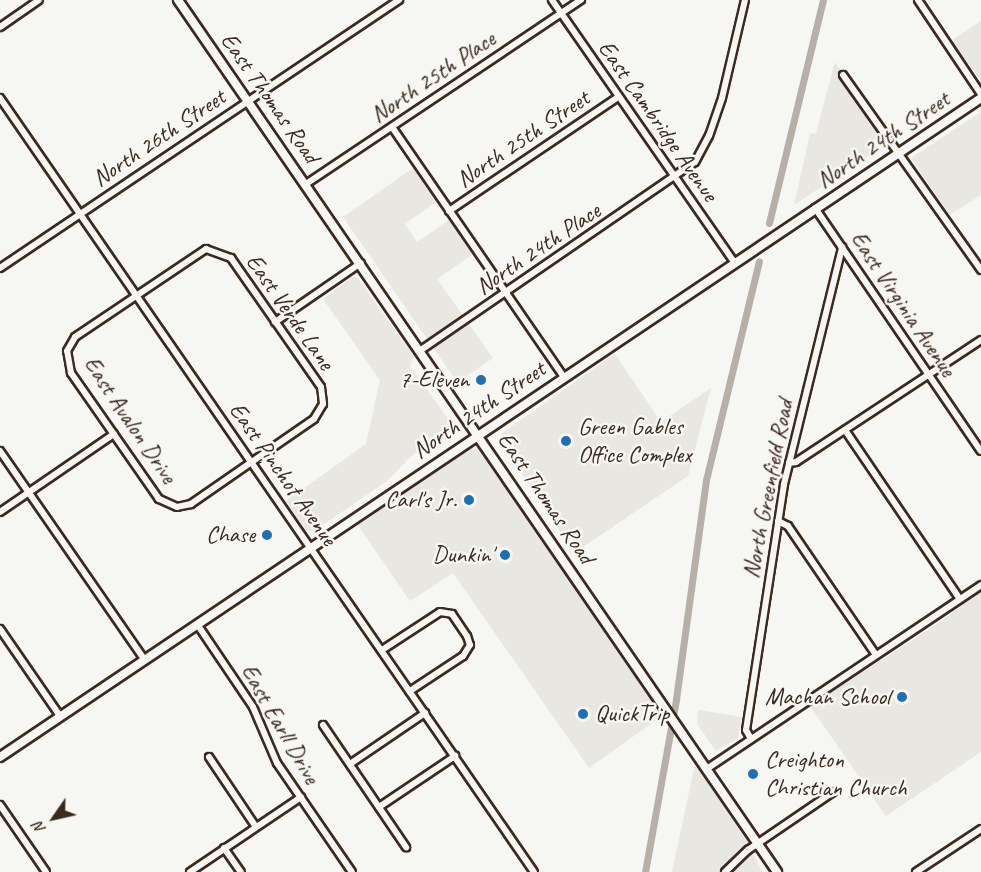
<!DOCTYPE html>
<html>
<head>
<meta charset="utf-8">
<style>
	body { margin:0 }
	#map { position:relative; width:981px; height:872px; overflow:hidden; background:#f6f6f2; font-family:Caveat,sans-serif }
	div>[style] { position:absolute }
	.built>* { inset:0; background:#e8e7e2 }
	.canal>* { height:7px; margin:-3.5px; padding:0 3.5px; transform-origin:3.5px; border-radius:3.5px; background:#b6b0a9 }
	.roads { filter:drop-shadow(2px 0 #3b2a1e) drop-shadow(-2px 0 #3b2a1e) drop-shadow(0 2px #3b2a1e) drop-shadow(0 -2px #3b2a1e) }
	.street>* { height:6px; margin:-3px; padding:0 3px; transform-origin:3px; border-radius:3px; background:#f6f6f2 }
	.secondary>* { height:8px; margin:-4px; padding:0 4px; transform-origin:4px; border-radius:4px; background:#f6f6f2 }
	.dots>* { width:16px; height:16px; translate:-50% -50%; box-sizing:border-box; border:3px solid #f6f6f2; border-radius:50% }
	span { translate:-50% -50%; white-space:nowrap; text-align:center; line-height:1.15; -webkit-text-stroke:5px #f6f6f2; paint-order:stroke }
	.street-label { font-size:24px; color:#3b2a1e }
	.poi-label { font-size:24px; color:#3b2a1e }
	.right { translate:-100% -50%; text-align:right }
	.left { translate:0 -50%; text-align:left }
	.north { position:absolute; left:24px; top:788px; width:60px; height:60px; -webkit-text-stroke:4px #f6f6f2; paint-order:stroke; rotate:236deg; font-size:16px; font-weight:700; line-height:24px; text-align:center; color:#3b2a1e }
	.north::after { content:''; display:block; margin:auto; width:21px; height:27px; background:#3b2a1e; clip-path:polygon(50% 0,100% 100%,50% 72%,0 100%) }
</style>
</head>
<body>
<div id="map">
	<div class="built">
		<i style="clip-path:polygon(981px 21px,981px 81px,951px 41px)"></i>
		<i style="clip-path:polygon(835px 62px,890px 142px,794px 205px,810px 134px,816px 133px)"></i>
		<i style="clip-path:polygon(981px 112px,981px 195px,950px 215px,911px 158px)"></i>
		<i style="clip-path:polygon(413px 168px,436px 202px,405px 224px,417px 242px,449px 220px,473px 254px,437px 279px,493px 358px,457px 382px,343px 217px)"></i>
		<i style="clip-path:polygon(352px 277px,357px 277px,414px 357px,410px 366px,454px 427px,410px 457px,387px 481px,314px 531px,307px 531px,286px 501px,366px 444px,380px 380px,323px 299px)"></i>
		<i style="clip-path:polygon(615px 354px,661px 422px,711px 388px,688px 476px,574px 553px,500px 440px,502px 433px)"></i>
		<i style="clip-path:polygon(471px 448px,481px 450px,662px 716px,589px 768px,453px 573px,410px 601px,358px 525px)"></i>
		<i style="clip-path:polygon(981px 590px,981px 752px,886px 816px,810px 706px,939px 623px)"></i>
		<i style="clip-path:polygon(698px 710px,742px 717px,738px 738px,716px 751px,697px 724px)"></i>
		<i style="clip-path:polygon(695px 764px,748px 843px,762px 872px,672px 872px)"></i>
	</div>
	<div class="canal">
		<i style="left:769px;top:223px;width:229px;rotate:-76.4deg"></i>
		<i style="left:645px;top:872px;width:176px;rotate:-79.8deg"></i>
		<i style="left:676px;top:699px;width:221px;rotate:-82.2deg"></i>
		<i style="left:706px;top:480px;width:225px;rotate:-76.4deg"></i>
	</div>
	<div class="roads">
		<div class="street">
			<i style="left:552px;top:0;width:319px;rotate:55.2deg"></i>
			<i style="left:918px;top:0;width:113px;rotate:56.2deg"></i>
			<i style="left:0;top:27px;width:47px;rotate:-34.7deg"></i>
			<i style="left:843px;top:75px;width:239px;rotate:54.7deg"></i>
			<i style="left:0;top:98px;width:940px;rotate:55.4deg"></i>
			<i style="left:392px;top:127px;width:302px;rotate:55.5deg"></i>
			<i style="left:306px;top:184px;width:331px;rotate:-33.8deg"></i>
			<i style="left:815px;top:208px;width:294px;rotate:55.7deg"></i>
			<i style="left:449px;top:211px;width:204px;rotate:-34deg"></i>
			<i style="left:206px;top:249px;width:27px;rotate:20deg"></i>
			<i style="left:231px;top:258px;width:157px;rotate:55.1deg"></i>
			<i style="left:321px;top:387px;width:17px;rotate:83deg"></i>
			<i style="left:323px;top:404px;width:17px;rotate:121deg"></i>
			<i style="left:314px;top:419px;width:150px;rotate:145.4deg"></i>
			<i style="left:191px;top:504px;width:14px;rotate:168deg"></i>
			<i style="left:177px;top:507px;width:20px;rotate:-156deg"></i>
			<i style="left:159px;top:499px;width:154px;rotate:-124.9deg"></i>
			<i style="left:71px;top:373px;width:22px;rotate:-100deg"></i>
			<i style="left:67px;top:351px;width:16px;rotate:-60deg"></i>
			<i style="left:75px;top:337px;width:158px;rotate:-33.9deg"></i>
			<i style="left:0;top:268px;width:481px;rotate:-33.9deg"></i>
			<i style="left:275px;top:322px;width:104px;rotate:-34.5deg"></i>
			<i style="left:421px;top:350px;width:332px;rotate:-34.5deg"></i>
			<i style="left:695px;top:162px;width:30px;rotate:-62deg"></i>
			<i style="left:709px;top:136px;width:40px;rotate:-71.1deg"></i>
			<i style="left:722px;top:98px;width:101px;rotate:-76.8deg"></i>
			<i style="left:845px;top:430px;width:204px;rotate:55.8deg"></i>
			<i style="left:0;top:451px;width:253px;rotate:55.3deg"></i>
			<i style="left:789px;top:463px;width:7px;rotate:-8deg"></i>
			<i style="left:796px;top:462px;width:222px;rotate:-33.4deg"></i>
			<i style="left:0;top:512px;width:138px;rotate:-34.4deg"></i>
			<i style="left:778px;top:521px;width:11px;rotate:27deg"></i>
			<i style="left:788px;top:526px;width:156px;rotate:55.7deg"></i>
			<i style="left:197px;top:624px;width:100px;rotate:56deg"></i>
			<i style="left:253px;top:707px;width:61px;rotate:66.8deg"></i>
			<i style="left:277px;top:763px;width:132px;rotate:55.5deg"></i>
			<i style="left:0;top:629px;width:106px;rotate:55.4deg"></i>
			<i style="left:382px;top:650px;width:69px;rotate:-33.2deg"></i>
			<i style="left:440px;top:612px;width:12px;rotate:9deg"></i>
			<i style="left:452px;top:614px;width:27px;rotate:56deg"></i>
			<i style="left:467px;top:636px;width:9px;rotate:72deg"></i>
			<i style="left:470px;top:645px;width:13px;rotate:122deg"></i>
			<i style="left:463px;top:656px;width:64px;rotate:146.6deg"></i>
			<i style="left:323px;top:725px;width:148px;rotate:55.8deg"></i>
			<i style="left:751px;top:739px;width:10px;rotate:-119deg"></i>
			<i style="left:746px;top:730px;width:249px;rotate:-81.2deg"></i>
			<i style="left:784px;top:484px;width:244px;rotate:-76.2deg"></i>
			<i style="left:209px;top:757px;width:84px;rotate:56.1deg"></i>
			<i style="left:350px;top:764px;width:91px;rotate:-34.2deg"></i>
			<i style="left:708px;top:768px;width:329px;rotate:-33.8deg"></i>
			<i style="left:0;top:805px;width:81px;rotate:55.5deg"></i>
			<i style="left:379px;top:807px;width:92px;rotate:-33.9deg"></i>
			<i style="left:224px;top:848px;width:29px;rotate:55deg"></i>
			<i style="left:190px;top:872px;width:134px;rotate:-34deg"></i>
			<i style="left:725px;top:872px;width:32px;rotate:-44deg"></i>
			<i style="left:748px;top:850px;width:103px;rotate:-34.3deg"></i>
			<i style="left:916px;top:872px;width:78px;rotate:-33.5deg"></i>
		</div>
		<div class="secondary">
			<i style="left:178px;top:0;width:1058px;rotate:55.51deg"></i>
			<i style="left:0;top:757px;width:1182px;rotate:-33.89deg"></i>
		</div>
	</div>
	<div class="dots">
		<i style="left:481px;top:380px;background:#1f6fb2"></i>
		<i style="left:566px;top:441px;background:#1f6fb2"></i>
		<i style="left:469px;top:500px;background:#1f6fb2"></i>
		<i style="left:267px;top:535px;background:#1f6fb2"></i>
		<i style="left:505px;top:555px;background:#1f6fb2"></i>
		<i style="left:902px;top:697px;background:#1f6fb2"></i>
		<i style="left:583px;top:714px;background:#1f6fb2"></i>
		<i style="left:753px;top:774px;background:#1f6fb2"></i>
	</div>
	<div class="street-label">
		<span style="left:433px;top:77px;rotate:-34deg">North 25th Place</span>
		<span style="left:270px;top:98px;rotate:55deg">East Thomas Road</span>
		<span style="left:658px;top:121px;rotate:55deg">East Cambridge Avenue</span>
		<span style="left:159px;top:138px;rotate:-34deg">North 26th Street</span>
		<span style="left:523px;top:139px;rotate:-34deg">North 25th Street</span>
		<span style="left:883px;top:140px;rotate:-34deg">North 24th Street</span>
		<span style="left:538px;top:249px;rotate:-34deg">North 24th Place</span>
		<span style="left:903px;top:304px;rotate:56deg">East Virginia Avenue</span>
		<span style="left:290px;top:312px;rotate:55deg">East Verde Lane</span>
		<span style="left:479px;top:410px;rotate:-34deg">North 24th Street</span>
		<span style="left:130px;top:420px;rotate:56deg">East Avalon Drive</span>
		<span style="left:283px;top:474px;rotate:55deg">East Pinchot Avenue</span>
		<span style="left:768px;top:489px;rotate:-79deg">North Greenfield Road</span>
		<span style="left:546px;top:498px;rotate:56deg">East Thomas Road</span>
		<span style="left:280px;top:724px;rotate:60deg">East Earll Drive</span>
	</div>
	<div class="poi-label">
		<span class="right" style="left:469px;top:380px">7-Eleven</span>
		<span class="left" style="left:578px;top:441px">Green Gables<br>Office Complex</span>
		<span class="right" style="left:457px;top:500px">Carl's Jr.</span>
		<span class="right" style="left:255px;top:535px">Chase</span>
		<span class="right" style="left:493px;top:555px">Dunkin'</span>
		<span class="right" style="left:890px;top:697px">Machan School</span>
		<span class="left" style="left:595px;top:714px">QuickTrip</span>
		<span class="left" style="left:765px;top:774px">Creighton<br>Christian Church</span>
	</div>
	<div class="north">N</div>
</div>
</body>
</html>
